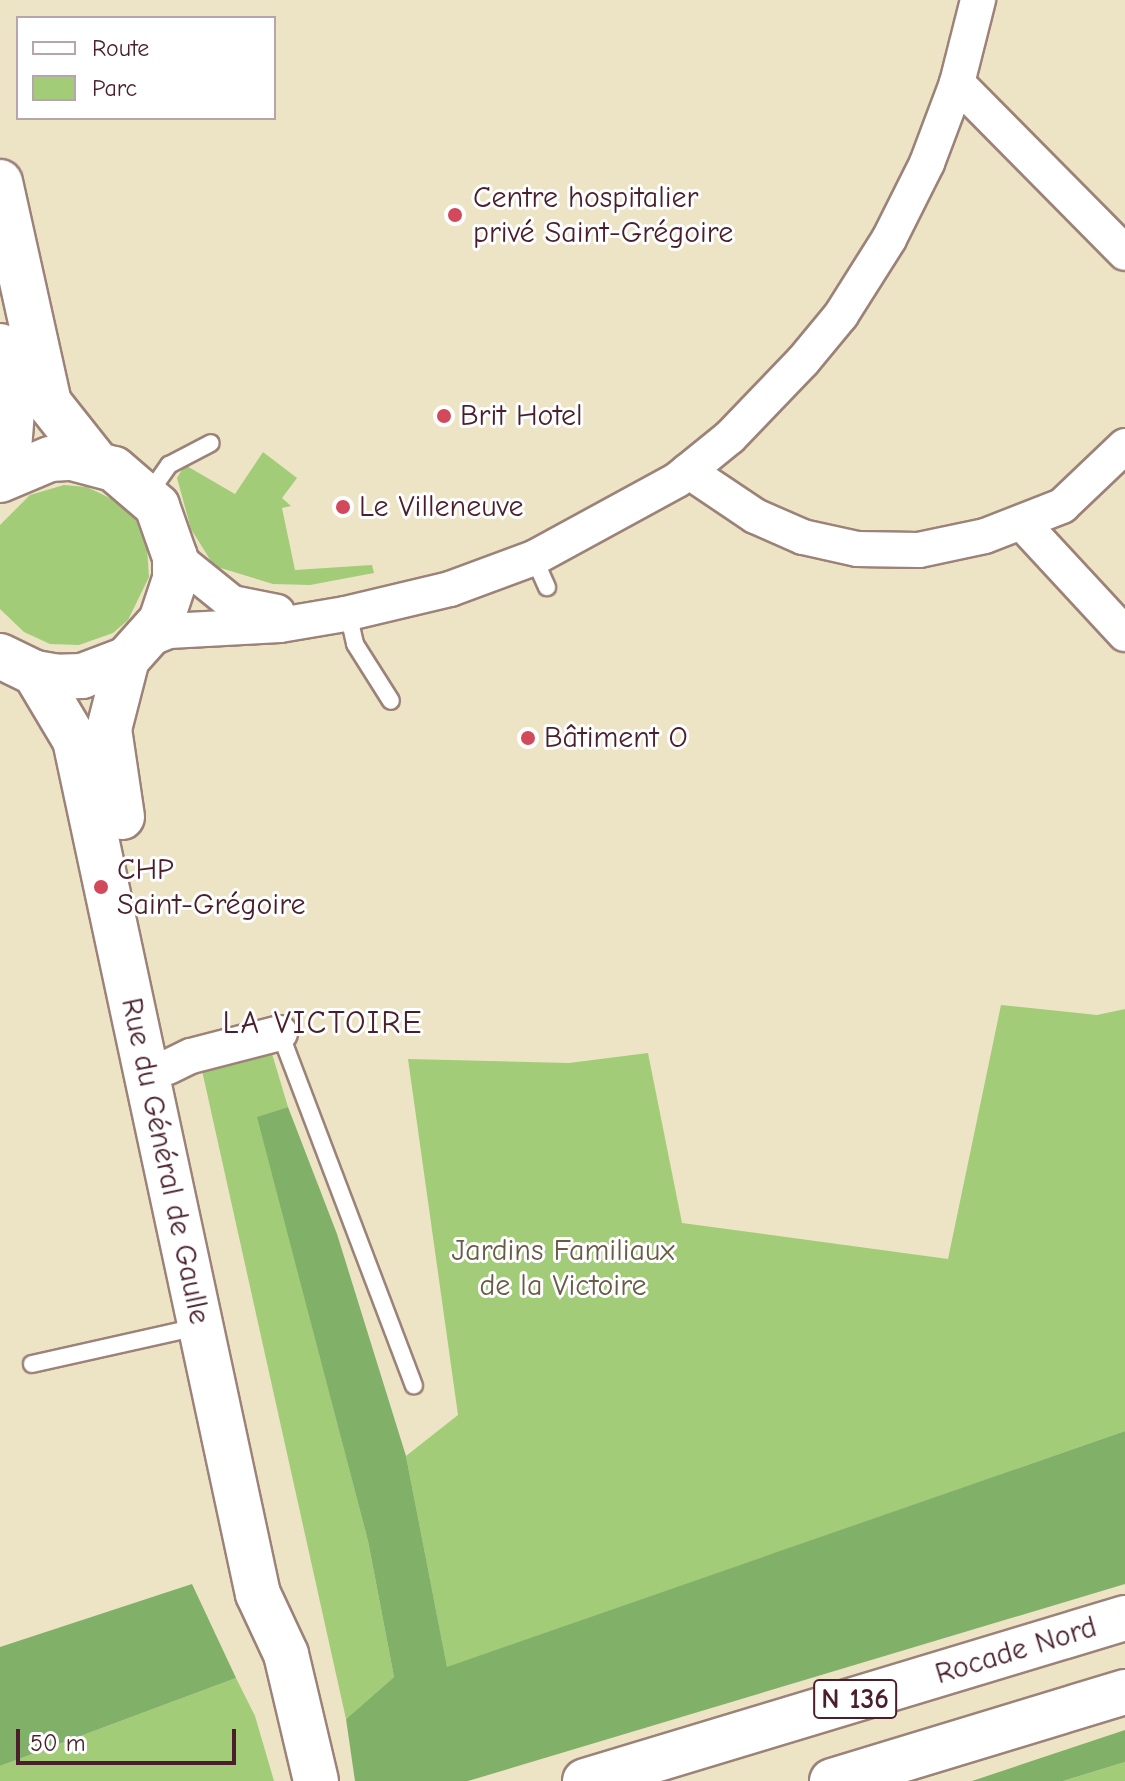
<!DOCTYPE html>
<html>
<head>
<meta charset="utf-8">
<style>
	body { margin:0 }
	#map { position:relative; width:1125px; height:1781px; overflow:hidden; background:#ede4c5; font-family:"Comic Neue",sans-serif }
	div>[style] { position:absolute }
	.green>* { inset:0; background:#a2cc78 }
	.forest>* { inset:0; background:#81b068 }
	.roads { filter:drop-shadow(2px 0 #9c8278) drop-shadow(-2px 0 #9c8278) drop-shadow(0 2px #9c8278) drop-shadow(0 -2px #9c8278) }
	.service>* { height:16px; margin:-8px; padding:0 8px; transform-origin:8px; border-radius:8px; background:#fff }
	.minor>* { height:34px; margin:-17px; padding:0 17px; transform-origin:17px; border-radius:17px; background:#fff }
	.secondary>* { height:44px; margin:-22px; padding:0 22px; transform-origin:22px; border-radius:22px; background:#fff }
	.trunk>* { height:44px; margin:-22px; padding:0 22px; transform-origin:22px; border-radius:22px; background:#fff }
	.dots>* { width:22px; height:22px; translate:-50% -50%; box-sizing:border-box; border:4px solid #fff; border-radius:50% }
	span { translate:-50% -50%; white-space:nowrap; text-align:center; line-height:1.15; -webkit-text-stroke:6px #fff; paint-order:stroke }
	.shield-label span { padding:2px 6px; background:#fff; border:2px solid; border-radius:6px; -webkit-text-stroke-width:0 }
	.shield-label { font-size:28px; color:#4a1f2b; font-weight:700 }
	.poi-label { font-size:30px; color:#4a1f2b }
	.left { translate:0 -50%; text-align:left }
	.street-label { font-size:30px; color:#4a1f2b }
	.park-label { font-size:30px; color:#695c46 }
	.neighbourhood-label { font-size:32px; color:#4a1f2b; letter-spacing:2px }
	.legend { position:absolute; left:16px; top:16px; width:260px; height:104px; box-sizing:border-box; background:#fff; border:2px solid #b7a5aa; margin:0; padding:10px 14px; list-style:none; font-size:24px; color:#4a1f2b }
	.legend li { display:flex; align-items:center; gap:16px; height:40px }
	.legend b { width:40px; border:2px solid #b7a5aa }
	.scale { position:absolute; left:16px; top:1729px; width:220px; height:36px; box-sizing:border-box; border:4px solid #4a1f2b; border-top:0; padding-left:10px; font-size:24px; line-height:28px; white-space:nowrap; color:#4a1f2b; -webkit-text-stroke:6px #fff; paint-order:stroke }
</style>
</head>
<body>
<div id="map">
	<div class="green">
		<i style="clip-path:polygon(263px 452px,297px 478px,282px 498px,291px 506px,282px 508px,295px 570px,372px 565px,374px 573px,310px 585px,273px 584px,214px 566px,191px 529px,177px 478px,185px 465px,235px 494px)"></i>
		<i style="clip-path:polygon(64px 485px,87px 487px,118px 502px,136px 520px,147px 548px,149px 577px,128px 620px,113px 633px,79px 645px,50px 644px,24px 632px,0 609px,0 525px,30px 495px)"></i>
		<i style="clip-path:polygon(1001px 1005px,1097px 1015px,1125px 1009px,1125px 1431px,447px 1668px,406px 1456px,458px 1415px,408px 1059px,569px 1063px,648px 1053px,682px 1223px,948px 1259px)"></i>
		<i style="clip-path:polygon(270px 1047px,288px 1107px,258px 1117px,368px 1541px,394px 1677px,346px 1719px,201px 1066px)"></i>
		<i style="clip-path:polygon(236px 1678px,255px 1716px,274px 1781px,0 1781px,0 1766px)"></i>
		<i style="clip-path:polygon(1125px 1762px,1125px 1781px,1063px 1781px)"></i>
	</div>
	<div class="forest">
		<i style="clip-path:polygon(288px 1107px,337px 1234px,406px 1456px,447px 1667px,1125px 1431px,1125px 1584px,468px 1781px,355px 1781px,346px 1719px,394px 1677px,368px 1541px,257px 1117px)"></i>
		<i style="clip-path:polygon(192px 1584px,236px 1678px,0 1766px,0 1647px)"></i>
		<i style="clip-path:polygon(1125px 1730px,1125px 1762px,1063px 1781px,972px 1781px)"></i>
	</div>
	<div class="roads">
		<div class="service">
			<i style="left:148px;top:495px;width:37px;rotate:-55deg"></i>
			<i style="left:169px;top:465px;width:47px;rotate:-27.6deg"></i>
			<i style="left:534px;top:558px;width:32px;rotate:66deg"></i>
			<i style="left:348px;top:613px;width:32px;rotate:77deg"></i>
			<i style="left:355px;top:644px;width:67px;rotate:57.7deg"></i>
			<i style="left:280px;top:1033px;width:377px;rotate:69.2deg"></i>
			<i style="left:32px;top:1364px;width:170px;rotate:-12.6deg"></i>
		</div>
		<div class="minor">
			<i style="left:957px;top:83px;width:239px;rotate:45.3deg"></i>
			<i style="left:688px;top:471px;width:81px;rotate:33.9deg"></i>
			<i style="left:755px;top:516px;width:52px;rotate:23.6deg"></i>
			<i style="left:803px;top:537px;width:55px;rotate:12.5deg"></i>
			<i style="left:857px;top:549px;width:62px;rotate:0.9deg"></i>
			<i style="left:919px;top:550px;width:67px;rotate:-12deg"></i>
			<i style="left:985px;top:536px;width:83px;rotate:-21.3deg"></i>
			<i style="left:1062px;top:506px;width:87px;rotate:-43.6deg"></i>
			<i style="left:1023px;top:524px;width:150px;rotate:47.2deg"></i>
			<i style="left:175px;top:557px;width:73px;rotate:38.9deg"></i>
			<i style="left:232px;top:603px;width:46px;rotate:11.3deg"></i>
			<i style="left:149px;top:639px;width:22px;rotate:-22deg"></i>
			<i style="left:169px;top:631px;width:111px;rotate:-3.1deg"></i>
			<i style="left:280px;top:625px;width:66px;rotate:-9.6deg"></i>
			<i style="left:345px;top:614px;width:108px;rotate:-13.4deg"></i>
			<i style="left:450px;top:589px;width:90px;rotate:-20.3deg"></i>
			<i style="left:534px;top:558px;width:163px;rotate:-28.6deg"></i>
			<i style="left:677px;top:480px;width:68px;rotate:-39.1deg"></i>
			<i style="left:730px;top:437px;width:105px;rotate:-46.2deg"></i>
			<i style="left:803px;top:361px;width:60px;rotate:-50.4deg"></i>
			<i style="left:841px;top:315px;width:90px;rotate:-57.7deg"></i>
			<i style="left:889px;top:239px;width:85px;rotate:-63.4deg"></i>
			<i style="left:927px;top:163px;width:85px;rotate:-69.4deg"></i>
			<i style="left:957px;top:83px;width:86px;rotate:-75.8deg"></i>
			<i style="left:168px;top:1067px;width:25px;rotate:-26deg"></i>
			<i style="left:191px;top:1056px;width:92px;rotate:-14.5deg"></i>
		</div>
		<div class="secondary">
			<i style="left:0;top:182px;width:226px;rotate:77.5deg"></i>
			<i style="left:49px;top:403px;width:74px;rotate:51.6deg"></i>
			<i style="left:0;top:346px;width:66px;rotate:79.5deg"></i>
			<i style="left:12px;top:411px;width:63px;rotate:94.5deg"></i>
			<i style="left:0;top:480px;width:54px;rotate:-22.8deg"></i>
			<i style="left:50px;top:459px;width:22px;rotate:-3deg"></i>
			<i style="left:72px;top:458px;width:43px;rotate:14.7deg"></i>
			<i style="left:114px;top:469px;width:57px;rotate:40.7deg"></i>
			<i style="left:157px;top:506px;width:54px;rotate:70.6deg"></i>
			<i style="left:175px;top:557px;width:22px;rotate:90deg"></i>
			<i style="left:175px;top:579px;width:44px;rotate:108.4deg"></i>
			<i style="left:161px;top:621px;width:51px;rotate:131.8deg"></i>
			<i style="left:127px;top:659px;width:48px;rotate:159.3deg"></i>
			<i style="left:82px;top:676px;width:24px;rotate:178deg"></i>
			<i style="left:58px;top:677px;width:23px;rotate:-170deg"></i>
			<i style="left:35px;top:673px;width:39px;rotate:-154deg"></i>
			<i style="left:35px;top:673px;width:78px;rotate:59.2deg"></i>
			<i style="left:75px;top:740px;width:873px;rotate:77.91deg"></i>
			<i style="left:258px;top:1594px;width:66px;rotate:65deg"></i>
			<i style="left:286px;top:1654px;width:130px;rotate:76.7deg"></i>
			<i style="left:122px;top:817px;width:89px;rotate:-98.4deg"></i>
			<i style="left:109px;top:729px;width:72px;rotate:-75.6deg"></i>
		</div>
		<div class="trunk">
			<i style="left:585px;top:1781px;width:564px;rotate:-16.8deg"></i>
			<i style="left:832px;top:1781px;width:306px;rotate:-16.9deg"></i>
		</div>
	</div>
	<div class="dots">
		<i style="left:455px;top:215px;background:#d1495b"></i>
		<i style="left:444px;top:416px;background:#d1495b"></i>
		<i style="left:343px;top:507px;background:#d1495b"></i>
		<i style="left:528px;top:738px;background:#d1495b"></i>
		<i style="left:101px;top:887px;background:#d1495b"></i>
	</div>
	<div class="shield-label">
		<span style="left:855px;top:1699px">N 136</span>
	</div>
	<div class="poi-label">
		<span class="left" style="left:473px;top:215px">Centre hospitalier<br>privé Saint-Grégoire</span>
		<span class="left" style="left:460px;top:416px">Brit Hotel</span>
		<span class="left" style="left:359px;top:507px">Le Villeneuve</span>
		<span class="left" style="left:544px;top:738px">Bâtiment O</span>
		<span class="left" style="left:117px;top:887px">CHP<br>Saint-Grégoire</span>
	</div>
	<div class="street-label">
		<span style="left:165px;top:1161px;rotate:78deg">Rue du Général de Gaulle</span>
		<span style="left:1016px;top:1651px;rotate:-17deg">Rocade Nord</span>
	</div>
	<div class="park-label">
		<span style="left:563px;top:1268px">Jardins Familiaux<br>de la Victoire</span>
	</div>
	<div class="neighbourhood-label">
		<span style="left:323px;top:1023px">LA VICTOIRE</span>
	</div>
	<ul class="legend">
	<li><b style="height:10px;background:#fff"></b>Route</li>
	<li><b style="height:22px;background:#a2cc78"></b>Parc</li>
	</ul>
	<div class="scale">50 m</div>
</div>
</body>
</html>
